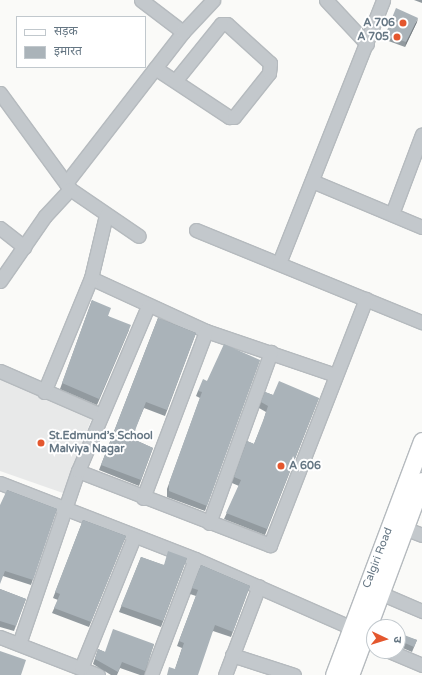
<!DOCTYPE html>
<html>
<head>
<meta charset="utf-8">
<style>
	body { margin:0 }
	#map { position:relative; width:422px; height:675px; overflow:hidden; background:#fafaf8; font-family:"Varela Round","Noto Sans Devanagari",sans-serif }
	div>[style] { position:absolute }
	.built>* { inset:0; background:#e8e9e9 }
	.roads { filter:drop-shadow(1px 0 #b5babe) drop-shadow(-1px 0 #b5babe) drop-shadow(0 1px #b5babe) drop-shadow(0 -1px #b5babe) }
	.minor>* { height:13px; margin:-6.5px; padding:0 6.5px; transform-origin:6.5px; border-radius:6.5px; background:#c3c8cc }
	.major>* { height:17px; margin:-8.5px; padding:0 8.5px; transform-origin:8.5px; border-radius:8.5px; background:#fff }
	.wall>* { inset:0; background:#929a9f }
	.shaded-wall>* { inset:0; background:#777d82 }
	.building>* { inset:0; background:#aab3b9 }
	.dots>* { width:11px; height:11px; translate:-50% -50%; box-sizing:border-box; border:2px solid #fff; border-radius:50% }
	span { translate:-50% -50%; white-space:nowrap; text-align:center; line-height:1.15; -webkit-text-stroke:4px #fff; paint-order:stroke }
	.poi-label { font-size:11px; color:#657683; font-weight:700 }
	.right { translate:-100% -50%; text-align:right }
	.left { translate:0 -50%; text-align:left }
	.street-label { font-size:11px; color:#657683 }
	.legend { position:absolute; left:16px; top:16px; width:130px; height:52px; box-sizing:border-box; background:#fff; border:1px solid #c1c8cd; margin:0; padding:5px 7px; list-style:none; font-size:12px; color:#657683 }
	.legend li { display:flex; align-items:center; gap:8px; height:20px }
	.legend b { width:20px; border:1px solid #c1c8cd }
	.north { position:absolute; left:366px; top:619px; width:40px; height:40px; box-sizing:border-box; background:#fff; border:1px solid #c1c8cd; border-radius:50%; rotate:94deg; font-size:11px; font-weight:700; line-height:16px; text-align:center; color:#657683 }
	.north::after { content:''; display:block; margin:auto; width:14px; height:18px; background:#e4572e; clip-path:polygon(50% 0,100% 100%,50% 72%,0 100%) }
</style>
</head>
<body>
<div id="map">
	<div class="built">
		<i style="clip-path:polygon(0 377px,93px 415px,63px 493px,0 471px)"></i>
	</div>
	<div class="roads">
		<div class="minor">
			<i style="left:141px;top:0;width:53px;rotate:37.3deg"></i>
			<i style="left:326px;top:0;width:60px;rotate:47deg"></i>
			<i style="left:155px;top:68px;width:89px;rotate:33.5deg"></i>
			<i style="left:229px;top:117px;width:5px"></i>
			<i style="left:234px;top:117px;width:56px;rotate:-51.5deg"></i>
			<i style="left:269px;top:73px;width:10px;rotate:-84deg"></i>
			<i style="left:270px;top:63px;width:58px;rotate:-137.8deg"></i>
			<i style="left:227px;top:24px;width:6px;rotate:180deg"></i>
			<i style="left:221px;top:24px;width:73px;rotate:128.9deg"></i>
			<i style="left:0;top:93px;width:119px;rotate:53.9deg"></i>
			<i style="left:70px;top:189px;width:83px;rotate:34.3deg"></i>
			<i style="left:312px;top:181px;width:119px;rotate:22.7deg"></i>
			<i style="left:66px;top:183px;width:191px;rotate:-52.2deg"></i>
			<i style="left:183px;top:32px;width:44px;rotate:-46.8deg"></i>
			<i style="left:392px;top:214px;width:85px;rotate:-69.4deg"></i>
			<i style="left:0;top:228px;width:31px;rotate:38deg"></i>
			<i style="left:196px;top:230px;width:244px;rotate:22.2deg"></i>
			<i style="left:279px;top:263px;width:283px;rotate:-68.4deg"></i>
			<i style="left:91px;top:278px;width:127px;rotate:24.7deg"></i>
			<i style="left:206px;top:331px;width:136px;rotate:18.8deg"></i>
			<i style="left:0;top:281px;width:79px;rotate:-55.3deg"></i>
			<i style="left:45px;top:216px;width:37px;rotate:-47deg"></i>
			<i style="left:0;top:371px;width:110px;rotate:23.5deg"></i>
			<i style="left:44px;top:392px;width:123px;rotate:-67.6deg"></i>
			<i style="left:91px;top:278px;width:65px;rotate:-76.6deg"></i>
			<i style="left:78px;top:471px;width:206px;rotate:21.1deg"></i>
			<i style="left:270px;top:545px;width:264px;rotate:-68.7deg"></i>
			<i style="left:0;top:483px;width:209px;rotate:21.3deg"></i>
			<i style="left:195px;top:559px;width:171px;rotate:23.7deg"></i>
			<i style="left:143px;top:498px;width:178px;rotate:-69.3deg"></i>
			<i style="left:209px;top:523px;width:182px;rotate:-70.1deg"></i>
			<i style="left:404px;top:528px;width:19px;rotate:21deg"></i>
			<i style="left:380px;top:593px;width:46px;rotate:23.2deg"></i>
			<i style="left:0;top:637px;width:105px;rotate:21.2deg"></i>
			<i style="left:19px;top:644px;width:183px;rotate:-71.2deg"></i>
			<i style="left:78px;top:471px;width:179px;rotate:-67deg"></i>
			<i style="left:389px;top:651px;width:36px;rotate:23deg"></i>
			<i style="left:232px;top:655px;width:65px;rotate:17.9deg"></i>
			<i style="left:81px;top:668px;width:141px;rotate:-68deg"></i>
			<i style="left:151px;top:675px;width:124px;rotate:-69.2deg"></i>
			<i style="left:225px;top:675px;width:95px;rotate:-69.1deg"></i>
		</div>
		<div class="major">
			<i style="left:334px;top:675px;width:250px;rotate:-69.4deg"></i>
			<i style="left:350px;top:675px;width:207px;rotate:-69.6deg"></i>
		</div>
	</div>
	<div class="wall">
		<i style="clip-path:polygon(414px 0,422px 0,422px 3px)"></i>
		<i style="clip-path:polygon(417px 22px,405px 47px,383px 39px,385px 35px)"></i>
		<i style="clip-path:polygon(92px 300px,108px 316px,129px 330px,97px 405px,60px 389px)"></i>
		<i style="clip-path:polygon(158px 318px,196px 333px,165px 416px,144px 408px,135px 429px,133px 439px,153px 448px,139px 486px,99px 470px)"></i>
		<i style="clip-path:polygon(260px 360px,205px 511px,167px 497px,167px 489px,200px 398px,196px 396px,198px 391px,207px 381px)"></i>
		<i style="clip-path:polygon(265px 392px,273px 395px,319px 398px,265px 535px,224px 519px,239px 486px,232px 483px,247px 441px,254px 444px,263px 422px,266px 412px,259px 408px)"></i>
		<i style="clip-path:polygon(7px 490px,57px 509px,31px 585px,3px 576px)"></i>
		<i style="clip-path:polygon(83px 520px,126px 536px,89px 627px,52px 613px,58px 600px,53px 598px)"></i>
		<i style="clip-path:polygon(141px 557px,163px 565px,187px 558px,161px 627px,119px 612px)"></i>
		<i style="clip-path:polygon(201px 565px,250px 586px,231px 637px,213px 631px,175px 669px,182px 648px,177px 646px,196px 596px,190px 594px)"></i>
		<i style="clip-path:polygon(0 589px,26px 599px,14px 631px,0 627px)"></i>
		<i style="clip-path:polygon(398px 634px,417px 640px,412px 652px,398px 646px)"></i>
		<i style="clip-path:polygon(154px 644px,144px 675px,140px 675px,120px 668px,117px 675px,111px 675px,93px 664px,98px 649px,105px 652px)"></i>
	</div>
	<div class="shaded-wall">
		<i style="clip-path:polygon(418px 18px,417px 22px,405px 47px,406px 42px)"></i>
	</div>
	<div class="building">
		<i style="clip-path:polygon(396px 8px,418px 18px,406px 42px,385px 35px)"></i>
		<i style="clip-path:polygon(92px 300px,111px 308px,108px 316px,131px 325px,99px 399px,62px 383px)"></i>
		<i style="clip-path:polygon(158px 318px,196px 333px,167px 410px,146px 402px,136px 428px,133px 439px,153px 448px,141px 480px,101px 465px)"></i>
		<i style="clip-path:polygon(224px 344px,260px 360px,207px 506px,169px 491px,169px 483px,202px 392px,198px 391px,203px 379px,207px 381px)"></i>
		<i style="clip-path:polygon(279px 381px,319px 398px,267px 529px,226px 513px,241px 480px,234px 477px,247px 441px,254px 444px,264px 418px,268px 406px,261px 402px,265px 392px,273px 395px)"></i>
		<i style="clip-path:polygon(7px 490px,57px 509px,33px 580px,5px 571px,0 584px,0 505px)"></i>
		<i style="clip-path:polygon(83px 520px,126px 536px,91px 622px,54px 608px,60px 594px,55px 592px)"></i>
		<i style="clip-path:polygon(168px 551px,187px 558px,163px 621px,121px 606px,141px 557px,164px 565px)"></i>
		<i style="clip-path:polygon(201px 565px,250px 586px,233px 632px,215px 625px,198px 675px,167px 675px,169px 667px,175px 669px,184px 643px,179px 641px,198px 590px,192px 588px)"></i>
		<i style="clip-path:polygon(0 589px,26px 599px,16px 626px,0 621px)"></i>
		<i style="clip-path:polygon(113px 629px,154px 644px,145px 671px,122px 662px,118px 672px,95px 659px,98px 649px,105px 652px)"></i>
		<i style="clip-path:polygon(399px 633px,417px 640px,414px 647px,398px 640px)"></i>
		<i style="clip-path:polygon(0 651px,26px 660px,21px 675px,0 675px)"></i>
	</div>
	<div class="dots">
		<i style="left:403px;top:23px;background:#e4572e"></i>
		<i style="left:397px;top:37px;background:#e4572e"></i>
		<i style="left:41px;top:443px;background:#e4572e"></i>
		<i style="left:281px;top:466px;background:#e4572e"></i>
	</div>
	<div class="poi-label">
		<span class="right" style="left:395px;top:23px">A 706</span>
		<span class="right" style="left:389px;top:37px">A 705</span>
		<span class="left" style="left:49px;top:443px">St.Edmund’s School<br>Malviya Nagar</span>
		<span class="left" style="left:289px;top:466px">A 606</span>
	</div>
	<div class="street-label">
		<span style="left:378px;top:558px;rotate:-69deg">Calgiri Road</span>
	</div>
	<ul class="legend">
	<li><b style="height:5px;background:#fff"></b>सड़क</li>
	<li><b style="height:11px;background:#aab3b9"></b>इमारत</li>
	</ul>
	<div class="north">उ</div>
</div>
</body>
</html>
